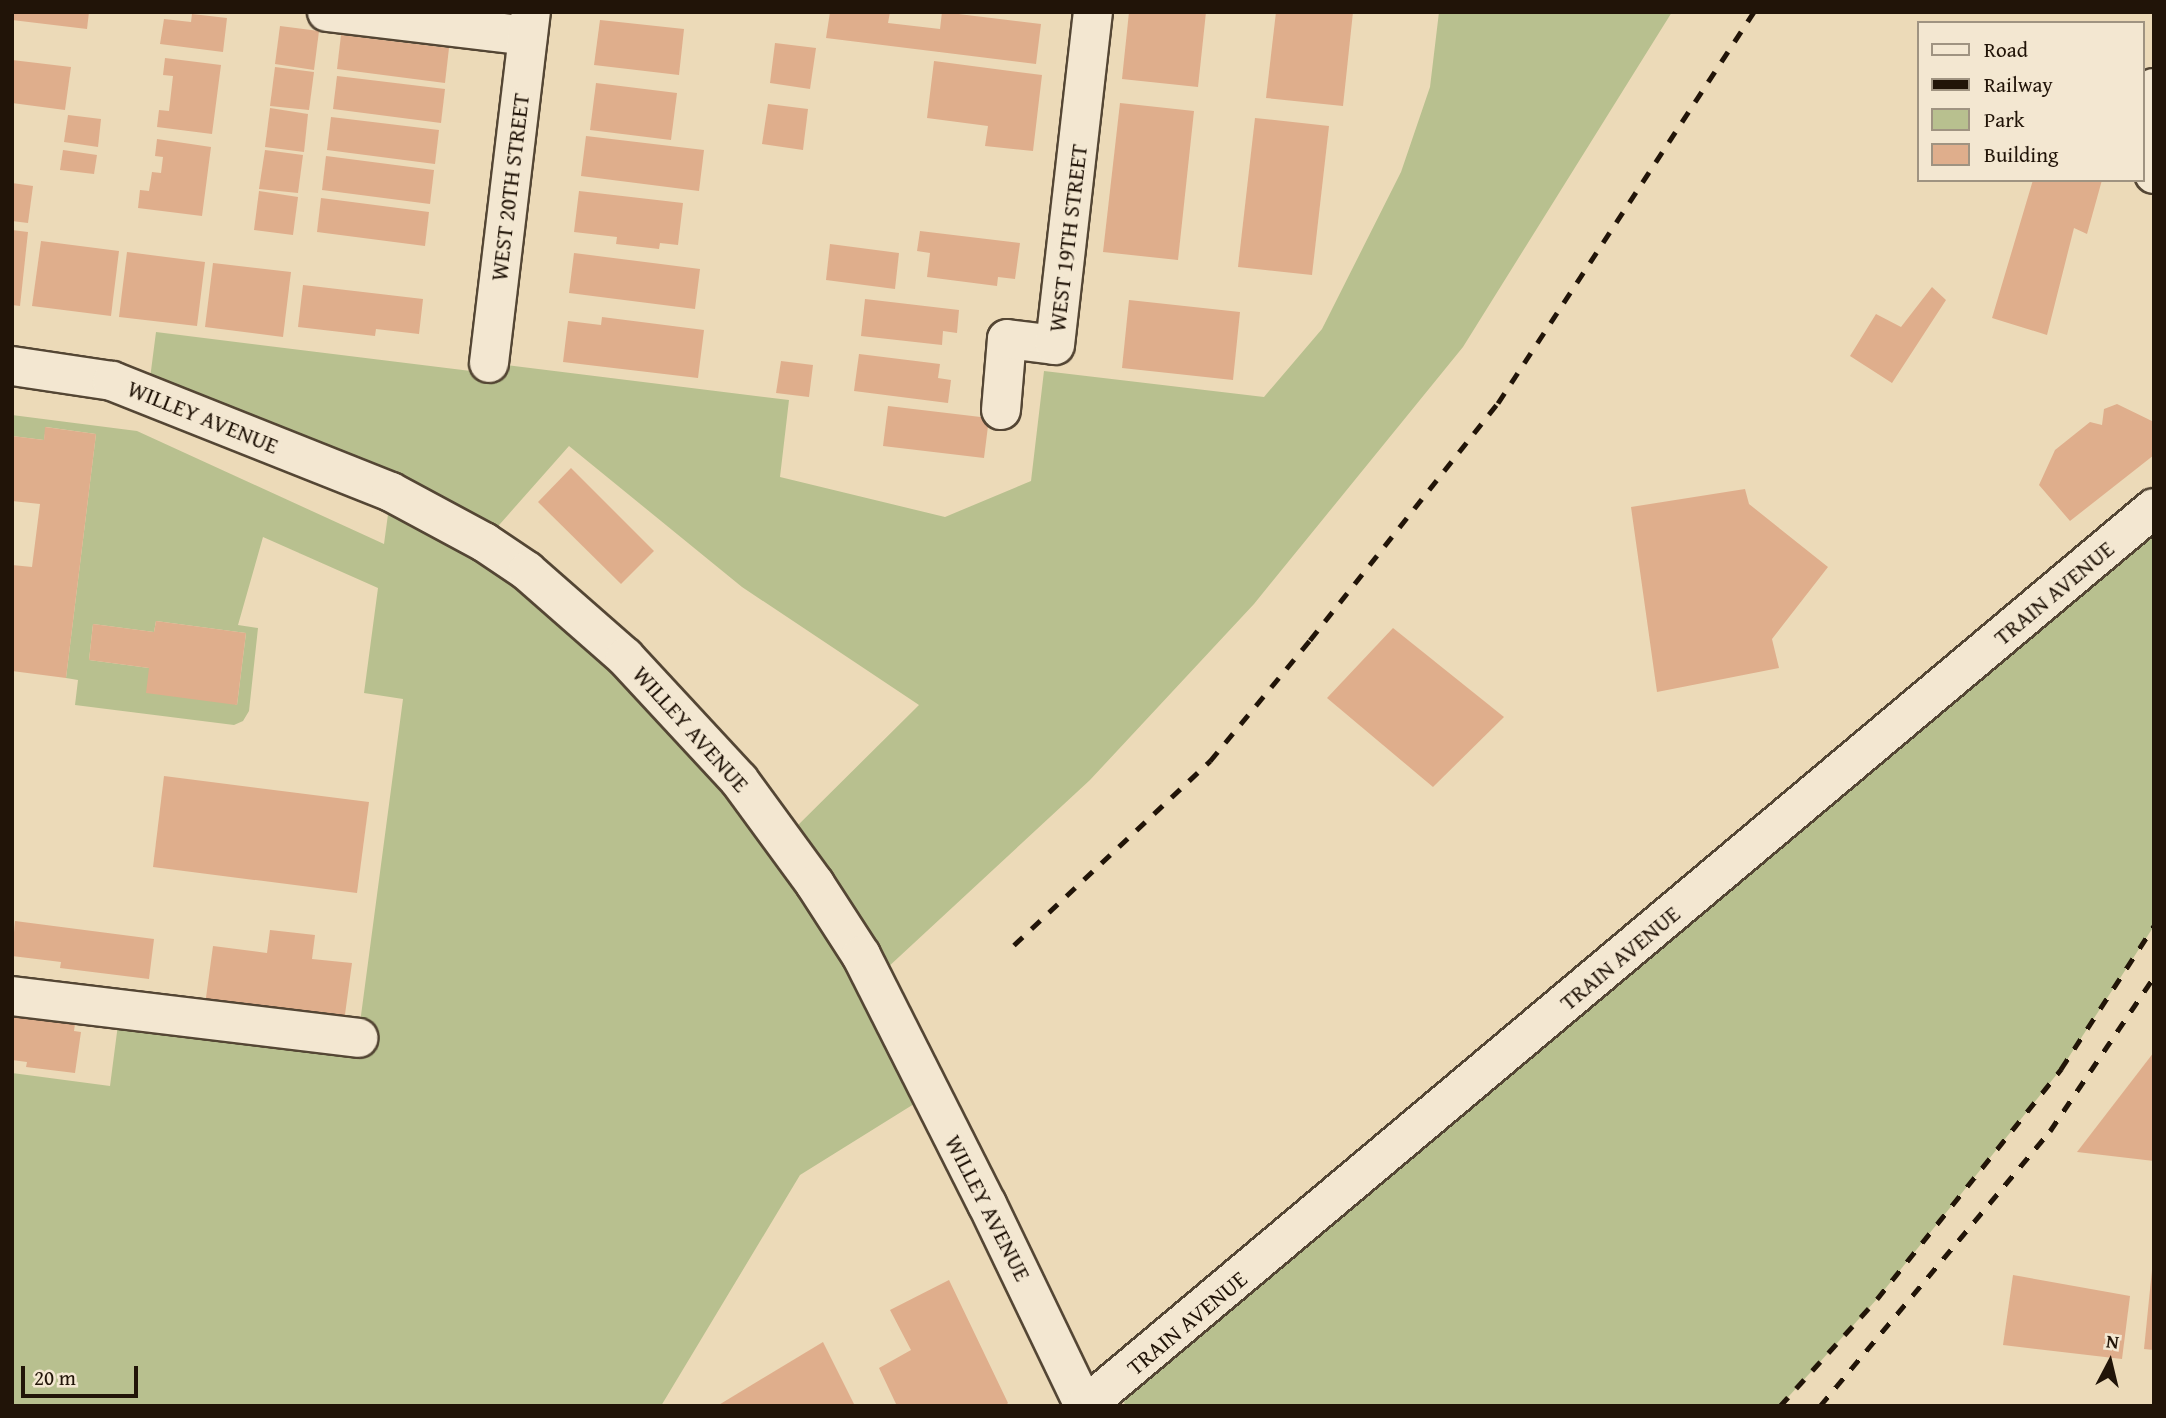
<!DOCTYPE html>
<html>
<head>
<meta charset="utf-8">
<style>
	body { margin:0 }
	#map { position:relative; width:2166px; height:1418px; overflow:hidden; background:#ecdab8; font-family:"Gentium Book Plus",serif }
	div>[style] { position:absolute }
	.green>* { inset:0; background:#b8c08f }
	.building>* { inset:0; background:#dfae8c }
	.roads { filter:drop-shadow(2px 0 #544634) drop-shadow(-2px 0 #544634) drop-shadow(0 2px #544634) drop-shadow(0 -2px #544634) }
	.minor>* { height:38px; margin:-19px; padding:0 19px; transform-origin:19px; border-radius:19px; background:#f3e7d1 }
	.rail>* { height:5px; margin-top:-2.5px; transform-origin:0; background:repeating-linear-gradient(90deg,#211408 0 12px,transparent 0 24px) }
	span { translate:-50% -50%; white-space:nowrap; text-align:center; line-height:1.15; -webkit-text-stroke:7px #f3e7d1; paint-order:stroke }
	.street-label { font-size:23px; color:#211408 }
	.frame { position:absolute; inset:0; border:14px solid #211408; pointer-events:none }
	.legend { position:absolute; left:1917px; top:21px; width:228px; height:161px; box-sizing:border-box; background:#f3e7d1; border:2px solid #9f9381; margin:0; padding:9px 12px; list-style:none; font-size:21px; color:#211408 }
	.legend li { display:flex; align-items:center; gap:14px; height:35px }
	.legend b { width:35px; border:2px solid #9f9381 }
	.north { position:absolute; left:2075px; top:1327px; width:70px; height:70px; -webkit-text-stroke:5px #f3e7d1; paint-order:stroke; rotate:7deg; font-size:19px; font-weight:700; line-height:28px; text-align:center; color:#211408 }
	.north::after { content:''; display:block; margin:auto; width:24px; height:32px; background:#211408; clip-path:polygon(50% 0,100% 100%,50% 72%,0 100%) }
	.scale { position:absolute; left:21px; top:1366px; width:117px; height:32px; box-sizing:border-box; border:4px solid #211408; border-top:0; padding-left:9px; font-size:21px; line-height:24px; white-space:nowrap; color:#211408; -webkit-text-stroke:5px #f3e7d1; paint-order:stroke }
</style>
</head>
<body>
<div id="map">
	<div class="green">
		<i style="clip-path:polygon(evenodd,1439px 12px,1672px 12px,1463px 347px,1254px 604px,1090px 780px,873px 981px,930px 1094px,800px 1175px,661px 1406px,12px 1406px,12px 1073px,110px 1086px,120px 1009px,358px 1038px,403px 699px,364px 693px,378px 588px,263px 537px,238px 625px,258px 628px,249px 711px,243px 721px,234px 725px,75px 705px,78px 680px,66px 678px,96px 434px,46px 427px,44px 440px,12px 436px,12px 415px,137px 431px,384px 544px,391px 492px,148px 394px,156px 332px,487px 373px,489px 363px,789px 400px,780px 477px,945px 517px,1031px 481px,1044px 371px,1264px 397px,1322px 329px,1401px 172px,1430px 87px,1439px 12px,569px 446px,742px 587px,919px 705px,784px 839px,484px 542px,569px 446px,1439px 12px,156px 621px,246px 633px,237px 705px,149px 668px,89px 660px,93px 624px,154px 632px,156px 621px)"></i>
		<i style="clip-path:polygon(2154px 508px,2154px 926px,2061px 1069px,1877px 1299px,1780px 1406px,1126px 1406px,1114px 1385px)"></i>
	</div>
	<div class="building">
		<i style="clip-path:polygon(12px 12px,89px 12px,87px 29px,12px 20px)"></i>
		<i style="clip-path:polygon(830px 12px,890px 12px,888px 23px,940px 29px,942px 12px,1041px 24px,1036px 64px,826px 38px)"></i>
		<i style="clip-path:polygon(1129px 12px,1206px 12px,1198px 87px,1122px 79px)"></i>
		<i style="clip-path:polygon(1276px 12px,1353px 12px,1343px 106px,1266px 98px)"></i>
		<i style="clip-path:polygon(192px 14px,227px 18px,223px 52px,160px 44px,164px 19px,191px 22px)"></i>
		<i style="clip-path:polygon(600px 20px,684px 29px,679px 75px,594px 65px)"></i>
		<i style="clip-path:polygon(280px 26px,319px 31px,314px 70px,275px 64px)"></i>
		<i style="clip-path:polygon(341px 35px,449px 48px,445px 83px,337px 69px)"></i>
		<i style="clip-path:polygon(775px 43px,816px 48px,810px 89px,770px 83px)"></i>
		<i style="clip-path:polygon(165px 58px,221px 65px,212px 134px,157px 127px,159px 110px,169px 111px,173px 76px,163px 75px)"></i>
		<i style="clip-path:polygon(12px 60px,71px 67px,65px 110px,12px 103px)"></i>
		<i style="clip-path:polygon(934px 61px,1042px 75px,1033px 151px,985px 146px,988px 126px,927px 118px)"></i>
		<i style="clip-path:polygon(275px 67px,314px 72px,309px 110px,270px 106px)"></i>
		<i style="clip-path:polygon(337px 76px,445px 89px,441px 123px,333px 109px)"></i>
		<i style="clip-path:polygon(596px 83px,677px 93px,671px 140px,590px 130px)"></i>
		<i style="clip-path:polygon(1120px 103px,1194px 111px,1178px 260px,1103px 252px)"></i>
		<i style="clip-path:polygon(768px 104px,808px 109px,803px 150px,762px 144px)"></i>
		<i style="clip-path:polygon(270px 108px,308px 114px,304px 152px,265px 147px)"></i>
		<i style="clip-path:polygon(68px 115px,101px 119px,98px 147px,64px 142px)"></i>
		<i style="clip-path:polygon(331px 117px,439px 130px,435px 164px,327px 150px)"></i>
		<i style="clip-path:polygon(1255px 118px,1329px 126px,1312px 275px,1238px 267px)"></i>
		<i style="clip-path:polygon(586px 136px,704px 150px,699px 191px,581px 176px)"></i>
		<i style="clip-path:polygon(157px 139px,211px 147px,202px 216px,138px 208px,140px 190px,149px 191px,152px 172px,161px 173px,163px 157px,155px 156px)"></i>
		<i style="clip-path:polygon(63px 150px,97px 155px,94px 174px,60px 170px)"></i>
		<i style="clip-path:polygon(265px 150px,303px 155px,298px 193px,259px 189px)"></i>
		<i style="clip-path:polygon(326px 156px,434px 170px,430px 204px,322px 190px)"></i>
		<i style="clip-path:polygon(2033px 180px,2102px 180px,2087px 234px,2074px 228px,2047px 335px,1992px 318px)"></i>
		<i style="clip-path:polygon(12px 183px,33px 186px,28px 223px,12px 221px)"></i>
		<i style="clip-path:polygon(259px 191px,298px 197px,293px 235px,254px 230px)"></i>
		<i style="clip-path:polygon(579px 191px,683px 203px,678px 245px,660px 243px,659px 249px,616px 244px,617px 237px,574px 232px)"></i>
		<i style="clip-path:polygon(321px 198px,429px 212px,425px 246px,317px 232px)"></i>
		<i style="clip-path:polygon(12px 230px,28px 232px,20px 306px,12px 305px)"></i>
		<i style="clip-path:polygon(920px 231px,1020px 243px,1015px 279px,998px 277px,997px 286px,927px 277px,930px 253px,917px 251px)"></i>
		<i style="clip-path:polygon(41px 241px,119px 251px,111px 316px,32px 306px)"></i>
		<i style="clip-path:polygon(830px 244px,899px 253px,895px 289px,826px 280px)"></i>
		<i style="clip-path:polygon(127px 252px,205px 262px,197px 326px,119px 317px)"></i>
		<i style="clip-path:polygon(574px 253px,700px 269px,695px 309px,569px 293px)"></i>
		<i style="clip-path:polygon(213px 263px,291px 272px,283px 337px,205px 327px)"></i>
		<i style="clip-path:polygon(303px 285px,423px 299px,419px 334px,376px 329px,375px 336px,298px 327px)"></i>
		<i style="clip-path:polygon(1932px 287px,1946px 300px,1892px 383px,1850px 356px,1876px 314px,1901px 327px)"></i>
		<i style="clip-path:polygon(865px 299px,959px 310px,957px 333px,943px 331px,942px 345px,861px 336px)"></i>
		<i style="clip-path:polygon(1129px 300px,1240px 312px,1233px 380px,1122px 368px)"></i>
		<i style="clip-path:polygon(602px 317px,704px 330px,698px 378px,563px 362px,568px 321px,601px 325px)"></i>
		<i style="clip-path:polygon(859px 354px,940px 364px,938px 378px,951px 380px,948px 403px,854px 391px)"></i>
		<i style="clip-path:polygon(781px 361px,813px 365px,809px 397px,776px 393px)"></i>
		<i style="clip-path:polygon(2117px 404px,2154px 422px,2154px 455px,2070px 521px,2039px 485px,2055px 450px,2090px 422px,2102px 425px,2104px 409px)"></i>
		<i style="clip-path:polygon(888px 406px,989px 418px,984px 458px,883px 446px)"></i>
		<i style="clip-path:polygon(45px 427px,96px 434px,66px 678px,12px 671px,12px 565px,32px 567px,40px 504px,12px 501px,12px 436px,44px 440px)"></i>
		<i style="clip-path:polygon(571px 468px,654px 551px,621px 584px,538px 502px)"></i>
		<i style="clip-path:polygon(1745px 489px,1749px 504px,1828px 567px,1772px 639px,1779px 668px,1657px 692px,1631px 507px)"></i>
		<i style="clip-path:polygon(156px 621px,246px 633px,237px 705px,146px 693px,149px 668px,89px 660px,93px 624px,154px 632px)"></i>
		<i style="clip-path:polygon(1393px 628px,1504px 717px,1433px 787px,1327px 698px)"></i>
		<i style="clip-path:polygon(164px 776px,369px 802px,357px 893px,153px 867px)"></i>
		<i style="clip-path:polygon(15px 921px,154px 939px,149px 979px,60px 968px,61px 962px,12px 956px)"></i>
		<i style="clip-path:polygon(270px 930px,315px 935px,312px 959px,352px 963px,344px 1022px,205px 1005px,213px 946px,267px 953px)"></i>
		<i style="clip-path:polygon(12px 1004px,34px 1018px,75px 1024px,74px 1031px,81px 1032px,75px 1073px,26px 1067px,27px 1062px,12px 1060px)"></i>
		<i style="clip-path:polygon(2154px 1052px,2154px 1161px,2077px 1152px)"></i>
		<i style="clip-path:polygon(2152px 1270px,2154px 1271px,2154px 1350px,2144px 1349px)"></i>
		<i style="clip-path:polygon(2013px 1275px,2130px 1296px,2122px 1359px,2003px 1345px)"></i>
		<i style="clip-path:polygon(949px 1280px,1008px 1403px,1005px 1406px,897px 1406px,879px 1368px,911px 1350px,890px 1310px)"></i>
		<i style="clip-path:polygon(823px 1342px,855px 1406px,717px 1406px)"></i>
	</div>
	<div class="roads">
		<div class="minor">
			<i style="left:327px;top:12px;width:202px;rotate:6.8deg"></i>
			<i style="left:2154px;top:88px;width:57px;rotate:98.1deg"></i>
			<i style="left:2146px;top:144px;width:31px;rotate:75deg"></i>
			<i style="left:489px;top:363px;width:354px;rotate:-83.2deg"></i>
			<i style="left:12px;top:366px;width:101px;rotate:8.5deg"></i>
			<i style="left:112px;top:381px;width:300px;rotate:21.7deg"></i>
			<i style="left:391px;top:492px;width:106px;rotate:28.3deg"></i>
			<i style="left:484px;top:542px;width:52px;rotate:34deg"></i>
			<i style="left:527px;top:571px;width:130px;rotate:41.3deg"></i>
			<i style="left:625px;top:657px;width:168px;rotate:47.2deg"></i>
			<i style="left:739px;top:780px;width:129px;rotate:53.8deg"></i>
			<i style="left:815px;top:884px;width:85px;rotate:57.1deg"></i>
			<i style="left:861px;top:955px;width:279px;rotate:63.2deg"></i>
			<i style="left:987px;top:1204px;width:224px;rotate:64.3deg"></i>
			<i style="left:1001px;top:410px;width:71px;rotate:-85.2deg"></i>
			<i style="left:1007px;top:339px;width:48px;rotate:7.1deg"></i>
			<i style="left:1055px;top:345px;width:335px;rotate:-83.5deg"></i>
			<i style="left:12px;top:996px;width:349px;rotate:6.9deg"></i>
			<i style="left:1085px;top:1406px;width:1396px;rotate:-40.03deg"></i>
		</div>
	</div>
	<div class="rail">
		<i style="left:1014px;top:945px;width:269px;rotate:-43.2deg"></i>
		<i style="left:1210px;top:761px;width:157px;rotate:-50.4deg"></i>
		<i style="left:1310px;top:640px;width:303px;rotate:-51.6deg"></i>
		<i style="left:1498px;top:403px;width:467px;rotate:-56.8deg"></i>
		<i style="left:1780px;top:1406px;width:144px;rotate:-47.8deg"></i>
		<i style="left:1877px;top:1299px;width:295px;rotate:-51.3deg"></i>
		<i style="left:2061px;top:1069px;width:171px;rotate:-57deg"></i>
		<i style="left:1820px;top:1406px;width:359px;rotate:-50.1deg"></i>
		<i style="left:2050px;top:1131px;width:186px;rotate:-56deg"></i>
	</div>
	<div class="street-label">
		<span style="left:510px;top:187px;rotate:-83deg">WEST 20TH STREET</span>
		<span style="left:1068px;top:238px;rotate:-83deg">WEST 19TH STREET</span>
		<span style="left:203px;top:417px;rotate:22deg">WILLEY AVENUE</span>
		<span style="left:2054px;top:593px;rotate:-40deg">TRAIN AVENUE</span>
		<span style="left:691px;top:729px;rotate:48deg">WILLEY AVENUE</span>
		<span style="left:1620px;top:958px;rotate:-40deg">TRAIN AVENUE</span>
		<span style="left:988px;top:1208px;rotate:63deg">WILLEY AVENUE</span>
		<span style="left:1187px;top:1323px;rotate:-40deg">TRAIN AVENUE</span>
	</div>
	<div class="frame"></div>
	<ul class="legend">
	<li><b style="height:9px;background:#f3e7d1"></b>Road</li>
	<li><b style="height:9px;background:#211408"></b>Railway</li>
	<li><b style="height:19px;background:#b8c08f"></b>Park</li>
	<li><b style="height:19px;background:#dfae8c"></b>Building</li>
	</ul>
	<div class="north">N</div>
	<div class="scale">20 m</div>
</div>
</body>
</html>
